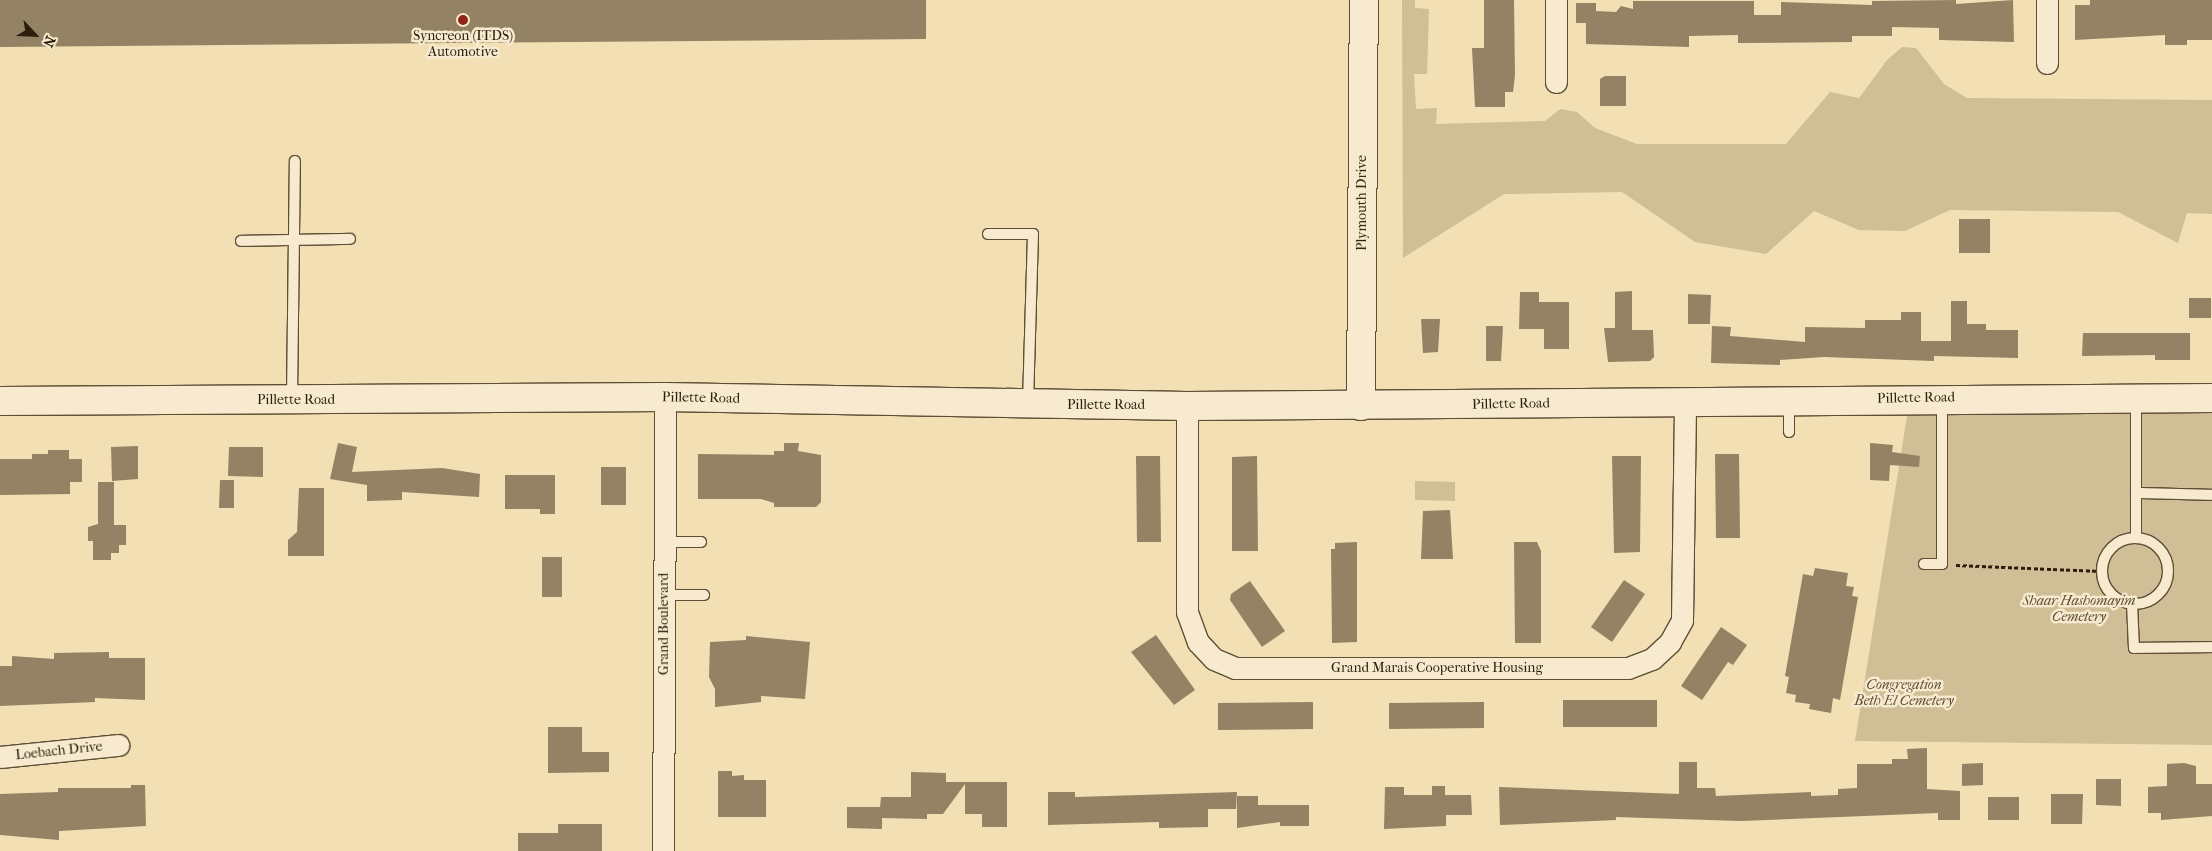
<!DOCTYPE html>
<html>
<head>
<meta charset="utf-8">
<style>
	body { margin:0 }
	#map { position:relative; width:2212px; height:851px; overflow:hidden; background:#f2dfb3; font-family:"IM FELL French Canon",serif }
	div>[style] { position:absolute }
	.green>* { inset:0; background:#d0be97 }
	.building>* { inset:0; background:#938263 }
	.path>* { height:3px; margin-top:-1.5px; transform-origin:0; background:repeating-linear-gradient(90deg,#2c1e0c 0 4px,transparent 0 6.5px) }
	.roads { filter:drop-shadow(1px 0 #5e4e36) drop-shadow(-1px 0 #5e4e36) drop-shadow(0 1px #5e4e36) drop-shadow(0 -1px #5e4e36) }
	.lane>* { height:10px; margin:-5px; padding:0 5px; transform-origin:5px; border-radius:5px; background:#f7eace }
	.lane>.ring { margin:-5px; padding:0; box-sizing:content-box; background:none; border:10px solid #f7eace; border-radius:50% }
	.street>* { height:21px; margin:-10.5px; padding:0 10.5px; transform-origin:10.5px; border-radius:10.5px; background:#f7eace }
	.secondary>* { height:28px; margin:-14px; padding:0 14px; transform-origin:14px; border-radius:14px; background:#f7eace }
	.dots>* { width:14px; height:14px; translate:-50% -50%; box-sizing:border-box; border:2px solid #f7eace; border-radius:50% }
	span { translate:-50% -50%; white-space:nowrap; text-align:center; line-height:1.15; -webkit-text-stroke:5px #f7eace; paint-order:stroke }
	.poi-label { font-size:14px; color:#2c1e0c }
	.street-label { font-size:14px; color:#2c1e0c }
	.park-label { font-size:14px; color:#5d4e36; font-style:italic }
	.north { position:absolute; left:10px; top:10px; width:50px; height:50px; -webkit-text-stroke:4px #f7eace; paint-order:stroke; rotate:115deg; font-size:14px; font-weight:700; line-height:20px; text-align:center; color:#2c1e0c }
	.north::after { content:''; display:block; margin:auto; width:18px; height:22px; background:#2c1e0c; clip-path:polygon(50% 0,100% 100%,50% 72%,0 100%) }
</style>
</head>
<body>
<div id="map">
	<div class="green">
		<i style="clip-path:polygon(1402px 0,1415px 0,1415px 8px,1429px 9px,1427px 74px,1414px 74px,1416px 109px,1437px 108px,1436px 124px,1545px 121px,1560px 109px,1577px 112px,1595px 128px,1637px 144px,1786px 144px,1830px 92px,1859px 98px,1887px 60px,1902px 47px,1916px 48px,1944px 84px,1967px 98px,2212px 100px,2212px 214px,2187px 213px,2178px 243px,2118px 212px,1950px 210px,1905px 231px,1859px 230px,1814px 211px,1766px 254px,1695px 242px,1622px 192px,1504px 194px,1403px 258px)"></i>
		<i style="clip-path:polygon(2212px 409px,2212px 745px,1855px 741px,1908px 410px)"></i>
		<i style="clip-path:polygon(1415px 481px,1455px 482px,1455px 501px,1415px 500px)"></i>
	</div>
	<div class="building">
		<i style="clip-path:polygon(0 0,926px 0,926px 39px,0 47px)"></i>
		<i style="clip-path:polygon(1484px 0,1514px 0,1515px 75px,1513px 92px,1505px 92px,1505px 107px,1475px 107px,1472px 48px,1484px 48px)"></i>
		<i style="clip-path:polygon(1956px 0,1956px 4px,2013px 0,2014px 42px,1939px 40px,1939px 28px,1892px 27px,1892px 36px,1852px 36px,1852px 42px,1738px 43px,1738px 35px,1689px 36px,1689px 47px,1586px 44px,1586px 23px,1576px 23px,1576px 3px,1596px 3px,1596px 11px,1616px 12px,1621px 6px,1633px 9px,1633px 1px,1754px 1px,1754px 15px,1781px 15px,1781px 2px,1872px 5px,1872px 1px)"></i>
		<i style="clip-path:polygon(2090px 0,2212px 0,2212px 40px,2187px 40px,2187px 45px,2165px 45px,2165px 35px,2075px 40px,2075px 5px,2090px 5px)"></i>
		<i style="clip-path:polygon(1605px 76px,1626px 76px,1626px 106px,1600px 106px,1600px 79px)"></i>
		<i style="clip-path:polygon(1959px 219px,1990px 219px,1990px 253px,1959px 253px)"></i>
		<i style="clip-path:polygon(1632px 291px,1632px 330px,1653px 330px,1654px 357px,1650px 361px,1608px 362px,1604px 328px,1615px 328px,1615px 292px)"></i>
		<i style="clip-path:polygon(1520px 292px,1539px 292px,1539px 302px,1569px 302px,1569px 349px,1544px 349px,1544px 329px,1519px 329px)"></i>
		<i style="clip-path:polygon(1688px 294px,1711px 295px,1710px 324px,1688px 324px)"></i>
		<i style="clip-path:polygon(2189px 298px,2211px 298px,2211px 318px,2189px 318px)"></i>
		<i style="clip-path:polygon(1951px 301px,1967px 301px,1967px 324px,1986px 324px,1986px 330px,2018px 330px,2018px 358px,1934px 356px,1934px 361px,1824px 357px,1780px 360px,1780px 365px,1711px 363px,1712px 326px,1731px 327px,1730px 336px,1805px 342px,1805px 327px,1865px 328px,1865px 320px,1901px 320px,1901px 312px,1921px 312px,1921px 341px,1951px 341px)"></i>
		<i style="clip-path:polygon(1421px 319px,1440px 319px,1438px 352px,1423px 353px)"></i>
		<i style="clip-path:polygon(1486px 326px,1503px 326px,1501px 361px,1486px 361px)"></i>
		<i style="clip-path:polygon(2083px 333px,2190px 333px,2190px 360px,2155px 360px,2155px 355px,2082px 356px)"></i>
		<i style="clip-path:polygon(338px 443px,357px 447px,352px 472px,442px 468px,480px 474px,479px 497px,402px 492px,402px 500px,367px 501px,367px 485px,330px 479px)"></i>
		<i style="clip-path:polygon(784px 443px,799px 443px,798px 451px,821px 455px,821px 502px,816px 507px,774px 507px,774px 503px,761px 499px,698px 499px,698px 454px,774px 455px,774px 451px,784px 451px)"></i>
		<i style="clip-path:polygon(1870px 443px,1893px 445px,1892px 452px,1920px 456px,1919px 467px,1890px 465px,1889px 481px,1870px 480px)"></i>
		<i style="clip-path:polygon(138px 446px,138px 479px,112px 481px,111px 447px)"></i>
		<i style="clip-path:polygon(229px 447px,263px 447px,263px 477px,228px 476px)"></i>
		<i style="clip-path:polygon(48px 450px,69px 450px,69px 459px,82px 459px,82px 482px,70px 482px,70px 494px,0 495px,0 459px,32px 459px,32px 454px,48px 454px)"></i>
		<i style="clip-path:polygon(1715px 454px,1739px 454px,1740px 538px,1716px 538px)"></i>
		<i style="clip-path:polygon(1136px 456px,1160px 456px,1161px 542px,1137px 542px)"></i>
		<i style="clip-path:polygon(1257px 456px,1258px 551px,1232px 551px,1232px 457px)"></i>
		<i style="clip-path:polygon(1612px 456px,1641px 456px,1640px 552px,1614px 553px)"></i>
		<i style="clip-path:polygon(601px 467px,626px 467px,626px 505px,601px 505px)"></i>
		<i style="clip-path:polygon(555px 475px,555px 514px,540px 514px,540px 509px,505px 509px,505px 475px)"></i>
		<i style="clip-path:polygon(220px 480px,234px 480px,234px 508px,219px 508px)"></i>
		<i style="clip-path:polygon(98px 482px,114px 482px,114px 525px,126px 525px,126px 545px,119px 545px,119px 553px,111px 553px,111px 560px,93px 560px,93px 541px,88px 541px,88px 527px,98px 524px)"></i>
		<i style="clip-path:polygon(299px 488px,324px 488px,324px 556px,288px 556px,288px 540px,297px 532px)"></i>
		<i style="clip-path:polygon(1450px 510px,1453px 559px,1421px 559px,1423px 511px)"></i>
		<i style="clip-path:polygon(1357px 542px,1357px 642px,1332px 643px,1331px 549px,1335px 549px,1335px 543px)"></i>
		<i style="clip-path:polygon(1514px 542px,1537px 542px,1541px 551px,1541px 643px,1515px 643px)"></i>
		<i style="clip-path:polygon(542px 557px,562px 557px,562px 597px,542px 597px)"></i>
		<i style="clip-path:polygon(1815px 568px,1848px 573px,1846px 586px,1854px 587px,1852px 596px,1858px 597px,1840px 700px,1833px 698px,1831px 713px,1809px 709px,1810px 704px,1795px 702px,1796px 695px,1786px 693px,1789px 677px,1785px 676px,1803px 574px,1813px 576px)"></i>
		<i style="clip-path:polygon(1624px 580px,1645px 594px,1612px 642px,1591px 627px)"></i>
		<i style="clip-path:polygon(1250px 581px,1285px 631px,1262px 647px,1230px 600px,1231px 594px)"></i>
		<i style="clip-path:polygon(1721px 627px,1747px 645px,1733px 665px,1728px 662px,1702px 700px,1681px 686px)"></i>
		<i style="clip-path:polygon(1156px 635px,1195px 690px,1174px 705px,1131px 652px)"></i>
		<i style="clip-path:polygon(746px 636px,810px 642px,805px 699px,761px 696px,761px 702px,715px 707px,715px 689px,709px 677px,710px 642px,746px 640px)"></i>
		<i style="clip-path:polygon(109px 652px,109px 658px,145px 658px,145px 700px,95px 698px,95px 702px,0 706px,0 666px,12px 666px,12px 656px,54px 659px,54px 653px)"></i>
		<i style="clip-path:polygon(1563px 700px,1657px 700px,1657px 727px,1563px 727px)"></i>
		<i style="clip-path:polygon(1313px 702px,1313px 729px,1218px 730px,1218px 703px)"></i>
		<i style="clip-path:polygon(1484px 702px,1484px 728px,1389px 729px,1389px 703px)"></i>
		<i style="clip-path:polygon(548px 727px,582px 727px,582px 752px,609px 752px,609px 772px,548px 773px)"></i>
		<i style="clip-path:polygon(1927px 748px,1927px 789px,1960px 791px,1960px 820px,1938px 820px,1938px 813px,1740px 821px,1616px 817px,1616px 820px,1500px 825px,1499px 787px,1679px 794px,1679px 762px,1697px 762px,1697px 788px,1715px 788px,1716px 796px,1811px 792px,1811px 796px,1838px 795px,1838px 789px,1857px 788px,1857px 764px,1892px 764px,1892px 759px,1908px 759px,1907px 749px)"></i>
		<i style="clip-path:polygon(1983px 763px,1983px 785px,1962px 786px,1962px 764px)"></i>
		<i style="clip-path:polygon(2184px 763px,2196px 766px,2196px 784px,2212px 784px,2212px 816px,2161px 820px,2161px 813px,2148px 813px,2148px 787px,2167px 786px,2167px 764px)"></i>
		<i style="clip-path:polygon(718px 771px,732px 771px,732px 776px,744px 775px,744px 780px,766px 780px,766px 817px,718px 817px)"></i>
		<i style="clip-path:polygon(911px 772px,946px 773px,946px 782px,1007px 782px,1007px 827px,982px 827px,982px 814px,965px 814px,965px 784px,943px 814px,927px 814px,927px 819px,882px 818px,882px 829px,847px 828px,847px 807px,880px 807px,881px 797px,911px 797px)"></i>
		<i style="clip-path:polygon(2096px 779px,2121px 779px,2121px 806px,2096px 805px)"></i>
		<i style="clip-path:polygon(131px 785px,145px 785px,146px 826px,59px 831px,59px 840px,0 835px,0 794px,58px 792px,58px 788px,131px 788px)"></i>
		<i style="clip-path:polygon(1432px 786px,1445px 786px,1445px 795px,1471px 795px,1472px 815px,1446px 815px,1446px 826px,1384px 829px,1385px 787px,1404px 787px,1404px 795px,1432px 795px)"></i>
		<i style="clip-path:polygon(1048px 792px,1075px 792px,1075px 797px,1237px 792px,1236px 809px,1208px 809px,1208px 827px,1159px 828px,1159px 822px,1048px 825px)"></i>
		<i style="clip-path:polygon(2051px 794px,2083px 794px,2082px 824px,2051px 824px)"></i>
		<i style="clip-path:polygon(1237px 796px,1258px 796px,1258px 805px,1309px 805px,1309px 826px,1280px 826px,1280px 822px,1237px 828px)"></i>
		<i style="clip-path:polygon(1988px 797px,2019px 797px,2019px 820px,1988px 820px)"></i>
		<i style="clip-path:polygon(558px 824px,602px 824px,602px 851px,518px 851px,518px 833px,558px 833px)"></i>
	</div>
	<div class="path">
		<i style="left:1956px;top:565px;width:146px;rotate:2.4deg"></i>
	</div>
	<div class="roads">
		<div class="lane">
			<i style="left:988px;top:234px;width:45px"></i>
			<i style="left:1033px;top:234px;width:168px;rotate:91.7deg"></i>
			<i style="left:241px;top:241px;width:109px;rotate:-1.1deg"></i>
			<i style="left:292px;top:398px;width:237px;rotate:-89.3deg"></i>
			<i style="left:1789px;top:403px;width:29px;rotate:90deg"></i>
			<i style="left:2136px;top:493px;width:76px;rotate:1.5deg"></i>
			<i style="left:2136px;top:537px;width:138px;rotate:-90deg"></i>
			<i class="ring" style="left:2102px;top:538px;width:56px;height:56px"></i>
			<i style="left:665px;top:542px;width:36px"></i>
			<i style="left:1924px;top:564px;width:18px"></i>
			<i style="left:1942px;top:564px;width:164px;rotate:-90deg"></i>
			<i style="left:665px;top:595px;width:39px"></i>
			<i style="left:2132px;top:604px;width:44px;rotate:87.4deg"></i>
			<i style="left:2134px;top:648px;width:78px;rotate:-0.7deg"></i>
		</div>
		<div class="street">
			<i style="left:2047px;top:0;width:63px;rotate:90deg"></i>
			<i style="left:1556px;top:82px;width:82px;rotate:-90deg"></i>
			<i style="left:1187px;top:406px;width:206px;rotate:90deg"></i>
			<i style="left:1187px;top:612px;width:32px;rotate:70deg"></i>
			<i style="left:1198px;top:642px;width:23px;rotate:47deg"></i>
			<i style="left:1214px;top:659px;width:23px;rotate:23deg"></i>
			<i style="left:1235px;top:668px;width:393px"></i>
			<i style="left:1628px;top:668px;width:26px;rotate:-21deg"></i>
			<i style="left:1652px;top:659px;width:25px;rotate:-43deg"></i>
			<i style="left:1670px;top:642px;width:25px;rotate:-61deg"></i>
			<i style="left:1682px;top:620px;width:219px;rotate:-89.2deg"></i>
			<i style="left:0;top:757px;width:119px;rotate:-5.8deg"></i>
			<i style="left:663px;top:851px;width:454px;rotate:-89.7deg"></i>
		</div>
		<div class="secondary">
			<i style="left:0;top:401px;width:665px;rotate:-0.34deg"></i>
			<i style="left:665px;top:397px;width:522px;rotate:0.99deg"></i>
			<i style="left:1187px;top:406px;width:1025px;rotate:-0.45deg"></i>
			<i style="left:1361px;top:406px;width:406px;rotate:-89.6deg"></i>
		</div>
	</div>
	<div class="dots">
		<i style="left:463px;top:20px;background:#8f2418"></i>
	</div>
	<div class="poi-label">
		<span style="left:463px;top:44px">Syncreon (ITDS)<br>Automotive</span>
	</div>
	<div class="street-label">
		<span style="left:1362px;top:203px;rotate:-90deg">Plymouth Drive</span>
		<span style="left:701px;top:398px;rotate:1deg">Pillette Road</span>
		<span style="left:1916px;top:398px;rotate:-1deg">Pillette Road</span>
		<span style="left:296px;top:400px">Pillette Road</span>
		<span style="left:1511px;top:404px;rotate:-1deg">Pillette Road</span>
		<span style="left:1106px;top:405px">Pillette Road</span>
		<span style="left:664px;top:624px;rotate:-90deg">Grand Boulevard</span>
		<span style="left:1437px;top:668px">Grand Marais Cooperative Housing</span>
		<span style="left:59px;top:751px;rotate:-6deg">Loebach Drive</span>
	</div>
	<div class="park-label">
		<span style="left:2079px;top:609px">Shaar Hashomayim<br>Cemetery</span>
		<span style="left:1904px;top:693px">Congregation<br>Beth El Cemetery</span>
	</div>
	<div class="north">N</div>
</div>
</body>
</html>
